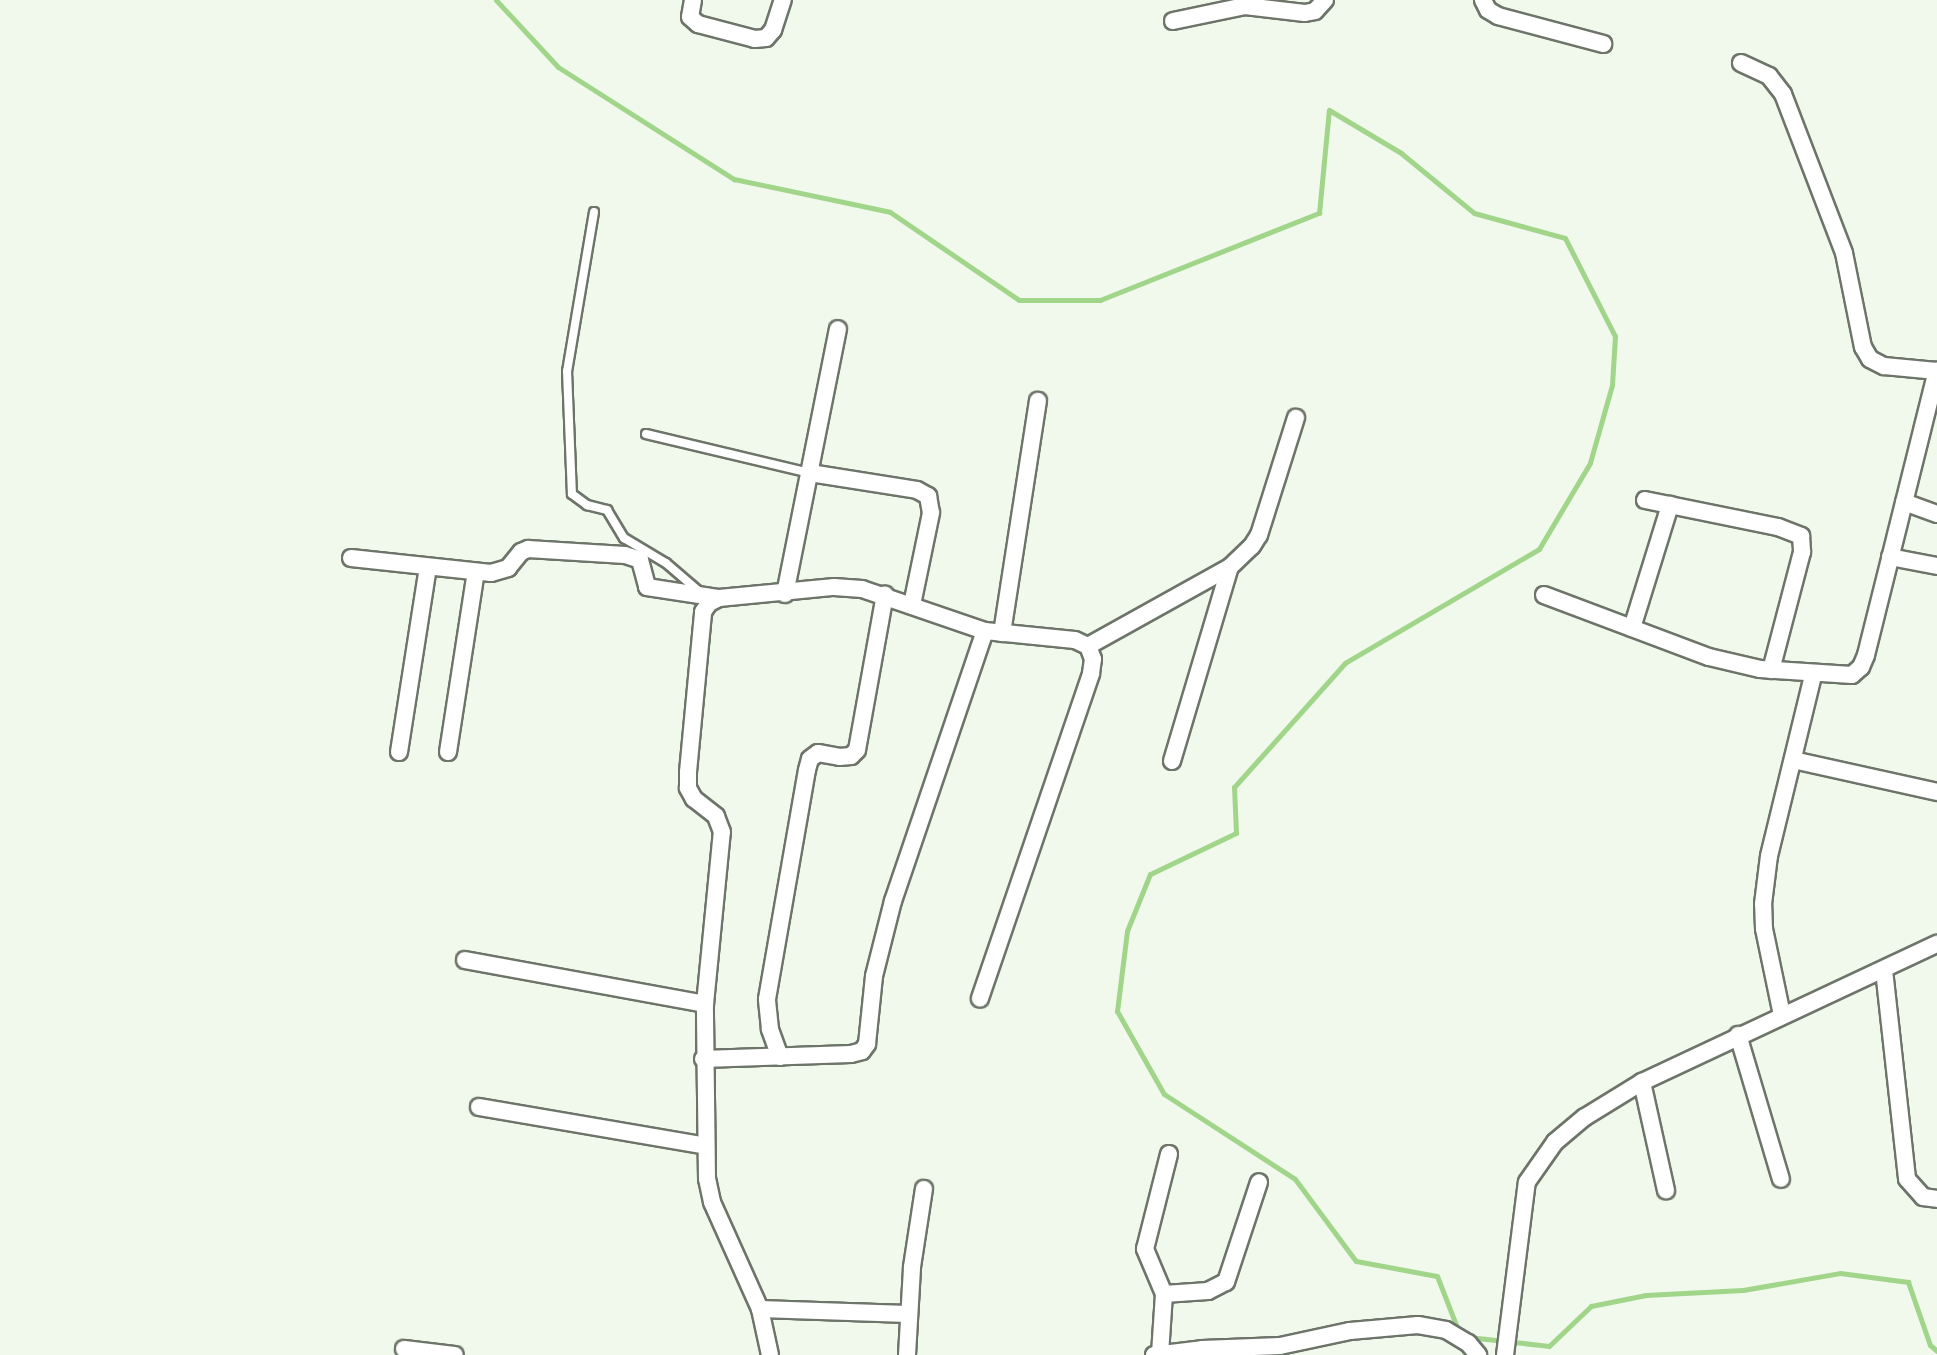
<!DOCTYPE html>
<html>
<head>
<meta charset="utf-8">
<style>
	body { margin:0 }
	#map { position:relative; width:1937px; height:1355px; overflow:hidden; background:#f0f9ec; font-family:Barlow,sans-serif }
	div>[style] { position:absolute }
	.stream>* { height:5px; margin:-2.5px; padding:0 2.5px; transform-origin:2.5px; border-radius:2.5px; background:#a1d58a }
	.roads { filter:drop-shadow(2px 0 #6d7469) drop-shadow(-2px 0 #6d7469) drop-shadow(0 2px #6d7469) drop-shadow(0 -2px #6d7469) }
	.service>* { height:8px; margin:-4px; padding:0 4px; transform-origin:4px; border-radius:4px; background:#fff }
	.minor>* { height:16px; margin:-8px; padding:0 8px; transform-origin:8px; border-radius:8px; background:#fff }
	span { translate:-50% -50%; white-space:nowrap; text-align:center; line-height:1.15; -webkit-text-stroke:6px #fff; paint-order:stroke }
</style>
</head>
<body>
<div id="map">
	<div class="stream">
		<i style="left:496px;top:0;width:91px;rotate:47.2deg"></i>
		<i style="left:558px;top:67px;width:209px;rotate:32.5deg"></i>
		<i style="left:734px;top:179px;width:159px;rotate:11.9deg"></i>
		<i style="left:890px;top:212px;width:156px;rotate:34.3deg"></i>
		<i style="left:1019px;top:300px;width:81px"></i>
		<i style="left:1100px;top:300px;width:236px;rotate:-21.7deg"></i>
		<i style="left:1319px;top:213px;width:103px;rotate:-84.5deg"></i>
		<i style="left:1329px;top:110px;width:84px;rotate:30.8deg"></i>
		<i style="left:1401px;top:153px;width:94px;rotate:39.4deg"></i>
		<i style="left:1474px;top:213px;width:94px;rotate:15.4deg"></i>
		<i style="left:1565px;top:238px;width:110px;rotate:63deg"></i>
		<i style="left:1615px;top:336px;width:49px;rotate:93.5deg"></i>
		<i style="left:1612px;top:385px;width:81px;rotate:105.8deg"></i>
		<i style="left:1590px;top:463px;width:100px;rotate:120.7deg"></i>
		<i style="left:1539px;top:549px;width:225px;rotate:149.6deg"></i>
		<i style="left:1345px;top:663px;width:166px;rotate:131.8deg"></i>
		<i style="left:1234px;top:787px;width:46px;rotate:87.5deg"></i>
		<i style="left:1236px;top:833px;width:95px;rotate:154.5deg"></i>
		<i style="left:1150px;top:874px;width:61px;rotate:112deg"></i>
		<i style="left:1127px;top:931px;width:81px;rotate:97.1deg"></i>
		<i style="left:1117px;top:1011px;width:95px;rotate:60.5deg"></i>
		<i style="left:1164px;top:1094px;width:156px;rotate:33deg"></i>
		<i style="left:1295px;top:1179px;width:102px;rotate:53.4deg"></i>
		<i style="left:1356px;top:1261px;width:82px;rotate:10.5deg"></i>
		<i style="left:1437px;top:1276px;width:58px;rotate:68.7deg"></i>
		<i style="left:1468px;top:1337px;width:81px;rotate:6.3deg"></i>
		<i style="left:1549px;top:1346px;width:58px;rotate:-43.6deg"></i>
		<i style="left:1591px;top:1306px;width:56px;rotate:-11.3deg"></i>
		<i style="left:1646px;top:1295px;width:97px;rotate:-3deg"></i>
		<i style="left:1743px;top:1290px;width:98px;rotate:-9.9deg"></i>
		<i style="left:1840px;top:1273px;width:69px;rotate:7.5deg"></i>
		<i style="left:1908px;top:1282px;width:67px;rotate:70.8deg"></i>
		<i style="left:1930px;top:1345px;width:9px;rotate:41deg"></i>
	</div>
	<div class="roads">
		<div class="service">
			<i style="left:594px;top:212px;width:161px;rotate:99.6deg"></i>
			<i style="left:567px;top:371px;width:123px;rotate:87.7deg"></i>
			<i style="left:572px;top:494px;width:19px;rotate:36deg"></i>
			<i style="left:587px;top:505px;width:21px;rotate:14deg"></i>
			<i style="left:607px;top:510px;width:33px;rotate:59deg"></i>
			<i style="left:624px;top:538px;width:49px;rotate:30.8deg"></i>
			<i style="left:666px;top:563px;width:46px;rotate:40.6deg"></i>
			<i style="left:646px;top:434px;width:169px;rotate:13.4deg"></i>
		</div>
		<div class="minor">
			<i style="left:693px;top:0;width:17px;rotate:100deg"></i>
			<i style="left:690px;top:17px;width:11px;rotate:41deg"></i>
			<i style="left:698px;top:24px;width:59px;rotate:14.7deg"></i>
			<i style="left:755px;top:39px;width:11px;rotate:-5deg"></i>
			<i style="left:766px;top:38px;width:11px;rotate:-49deg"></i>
			<i style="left:773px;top:30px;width:32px;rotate:-72deg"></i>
			<i style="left:1483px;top:0;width:11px;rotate:63deg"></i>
			<i style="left:1488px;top:10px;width:12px;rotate:31deg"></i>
			<i style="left:1498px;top:16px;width:109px;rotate:14.9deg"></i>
			<i style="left:1173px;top:21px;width:74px;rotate:-11.8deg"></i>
			<i style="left:1245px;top:6px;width:60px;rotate:6.7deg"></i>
			<i style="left:1305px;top:13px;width:10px;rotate:-11deg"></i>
			<i style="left:1315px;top:11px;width:15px;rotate:-48deg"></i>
			<i style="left:1741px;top:63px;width:31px;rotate:25deg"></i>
			<i style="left:1769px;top:76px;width:23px;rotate:52deg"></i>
			<i style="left:1783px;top:94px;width:170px;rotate:69deg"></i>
			<i style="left:1844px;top:253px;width:96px;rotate:78.6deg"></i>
			<i style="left:1863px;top:347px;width:14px;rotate:60deg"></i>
			<i style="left:1870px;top:359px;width:16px;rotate:27deg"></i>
			<i style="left:1884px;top:366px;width:53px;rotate:5.4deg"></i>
			<i style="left:810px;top:473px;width:108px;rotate:9deg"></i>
			<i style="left:917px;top:490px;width:13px;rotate:29deg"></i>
			<i style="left:928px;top:496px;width:17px;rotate:80deg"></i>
			<i style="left:931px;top:513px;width:94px;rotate:101.7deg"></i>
			<i style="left:1645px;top:500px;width:136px;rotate:11.5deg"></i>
			<i style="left:1778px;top:527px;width:25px;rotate:21deg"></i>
			<i style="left:1801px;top:536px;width:16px;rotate:86deg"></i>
			<i style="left:1802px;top:552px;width:122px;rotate:104.7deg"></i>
			<i style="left:1904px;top:502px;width:35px;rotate:20deg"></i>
			<i style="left:1890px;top:557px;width:48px;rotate:10.8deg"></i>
			<i style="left:351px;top:558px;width:141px;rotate:6.1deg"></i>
			<i style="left:491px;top:573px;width:18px;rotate:-16deg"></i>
			<i style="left:508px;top:568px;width:21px;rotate:-51deg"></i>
			<i style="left:521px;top:552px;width:8px;rotate:-23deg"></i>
			<i style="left:528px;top:549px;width:97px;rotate:3.5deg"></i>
			<i style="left:625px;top:555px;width:16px;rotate:18deg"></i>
			<i style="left:640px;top:560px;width:28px;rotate:75deg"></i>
			<i style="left:647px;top:587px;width:73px;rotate:8.7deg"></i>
			<i style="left:785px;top:594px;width:270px;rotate:-78.7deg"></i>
			<i style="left:1544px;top:595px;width:176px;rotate:20.6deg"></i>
			<i style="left:1709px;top:657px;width:52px;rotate:13.2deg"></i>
			<i style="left:1760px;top:669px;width:92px;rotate:3.7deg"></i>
			<i style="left:1852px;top:675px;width:12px;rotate:-42deg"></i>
			<i style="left:1861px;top:667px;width:13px;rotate:-67deg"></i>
			<i style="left:1866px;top:655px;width:293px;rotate:-76deg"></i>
			<i style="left:1632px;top:628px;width:129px;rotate:-72.8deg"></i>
			<i style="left:1002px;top:633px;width:235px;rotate:-81.2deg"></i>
			<i style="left:1088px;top:646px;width:162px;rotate:-29.1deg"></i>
			<i style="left:1230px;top:567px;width:30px;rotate:-44deg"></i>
			<i style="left:1252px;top:546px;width:13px;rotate:-58deg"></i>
			<i style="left:1259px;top:535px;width:123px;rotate:-72.5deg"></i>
			<i style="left:399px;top:752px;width:187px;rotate:-81.1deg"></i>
			<i style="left:448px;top:752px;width:182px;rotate:-81.2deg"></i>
			<i style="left:1793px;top:760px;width:148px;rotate:12.5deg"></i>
			<i style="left:1172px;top:761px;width:202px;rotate:-73.4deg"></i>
			<i style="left:465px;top:960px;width:244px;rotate:10.4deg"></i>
			<i style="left:1884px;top:970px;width:210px;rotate:83.7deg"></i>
			<i style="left:1907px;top:1179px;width:24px;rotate:48deg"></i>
			<i style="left:1923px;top:1197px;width:14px;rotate:8deg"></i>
			<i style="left:1782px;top:1015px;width:88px;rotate:-101.8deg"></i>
			<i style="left:1764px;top:929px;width:25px;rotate:-92deg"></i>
			<i style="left:1763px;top:904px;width:48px;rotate:-82.9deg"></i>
			<i style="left:1769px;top:856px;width:186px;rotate:-76.3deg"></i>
			<i style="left:1738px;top:1035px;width:150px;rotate:73.4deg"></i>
			<i style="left:780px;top:1057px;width:30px;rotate:-110deg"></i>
			<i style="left:770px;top:1029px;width:30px;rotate:-96deg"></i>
			<i style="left:767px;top:999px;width:232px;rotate:-80.1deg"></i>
			<i style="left:807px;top:770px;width:11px;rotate:-75deg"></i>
			<i style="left:810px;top:759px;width:10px;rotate:-37deg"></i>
			<i style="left:818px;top:753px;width:22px;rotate:10deg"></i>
			<i style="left:840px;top:757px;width:11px;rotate:-5deg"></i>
			<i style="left:851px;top:756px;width:8px;rotate:-45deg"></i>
			<i style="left:857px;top:750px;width:158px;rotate:-79.8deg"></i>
			<i style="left:703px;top:1059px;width:148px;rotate:-1.9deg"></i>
			<i style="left:851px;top:1054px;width:11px;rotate:-15deg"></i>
			<i style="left:862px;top:1051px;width:9px;rotate:-54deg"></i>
			<i style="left:867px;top:1044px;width:68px;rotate:-84.1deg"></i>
			<i style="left:874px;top:976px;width:77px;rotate:-75.8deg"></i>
			<i style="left:893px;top:901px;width:285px;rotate:-71.2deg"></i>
			<i style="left:1642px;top:1082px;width:111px;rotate:77.5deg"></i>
			<i style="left:479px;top:1107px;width:230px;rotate:9.7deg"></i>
			<i style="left:1164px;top:1294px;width:44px;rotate:-3.9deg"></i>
			<i style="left:1208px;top:1291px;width:20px;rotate:-27deg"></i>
			<i style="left:1226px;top:1282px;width:105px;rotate:-71.7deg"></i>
			<i style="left:760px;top:1309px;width:148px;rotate:1.9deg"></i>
			<i style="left:404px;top:1349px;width:51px;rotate:6.7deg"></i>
			<i style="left:1160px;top:1354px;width:60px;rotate:-86.2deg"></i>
			<i style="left:1164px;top:1294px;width:49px;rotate:-112.9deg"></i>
			<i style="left:1145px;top:1249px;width:98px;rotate:-75.8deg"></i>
			<i style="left:770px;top:1355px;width:47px;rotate:-102.3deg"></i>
			<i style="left:760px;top:1309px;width:117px;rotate:-114.2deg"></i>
			<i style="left:712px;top:1202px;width:24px;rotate:-102deg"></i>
			<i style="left:707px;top:1179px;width:175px;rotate:-90.7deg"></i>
			<i style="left:705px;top:1004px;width:173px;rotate:-84.4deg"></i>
			<i style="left:722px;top:832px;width:17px;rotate:-111deg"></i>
			<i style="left:716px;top:816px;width:28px;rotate:-142deg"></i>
			<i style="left:694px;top:799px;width:13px;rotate:-119deg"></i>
			<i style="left:688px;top:788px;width:16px;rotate:-90deg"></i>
			<i style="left:688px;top:772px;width:161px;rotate:-84.6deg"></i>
			<i style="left:703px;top:612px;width:11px;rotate:-56deg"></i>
			<i style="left:709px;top:603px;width:11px;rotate:-27deg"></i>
			<i style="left:719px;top:598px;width:116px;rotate:-5.5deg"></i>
			<i style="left:834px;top:587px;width:28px;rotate:4deg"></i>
			<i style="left:862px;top:589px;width:130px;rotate:18.9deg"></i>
			<i style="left:985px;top:631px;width:90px;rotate:5.7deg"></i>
			<i style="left:1075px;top:640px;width:14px;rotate:25deg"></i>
			<i style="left:1088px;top:646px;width:14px;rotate:69deg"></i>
			<i style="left:1093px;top:659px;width:15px;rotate:98deg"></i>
			<i style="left:1091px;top:674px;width:343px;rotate:108.9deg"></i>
			<i style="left:907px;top:1355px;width:88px;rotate:-86.7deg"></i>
			<i style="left:912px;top:1267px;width:79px;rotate:-81.3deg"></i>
			<i style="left:1154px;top:1355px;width:48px;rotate:-7.1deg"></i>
			<i style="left:1202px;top:1349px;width:78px;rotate:-2.2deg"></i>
			<i style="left:1280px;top:1346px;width:72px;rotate:-12.1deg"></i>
			<i style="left:1350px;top:1331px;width:68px;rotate:-5deg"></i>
			<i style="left:1418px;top:1325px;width:28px;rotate:10deg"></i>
			<i style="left:1446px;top:1330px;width:26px;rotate:31deg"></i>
			<i style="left:1468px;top:1343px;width:16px;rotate:50deg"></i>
			<i style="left:1505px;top:1355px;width:174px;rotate:-82.8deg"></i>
			<i style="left:1527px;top:1182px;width:49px;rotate:-55deg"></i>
			<i style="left:1555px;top:1142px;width:39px;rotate:-40deg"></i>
			<i style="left:1585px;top:1117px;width:67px;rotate:-31.6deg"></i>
			<i style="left:1642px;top:1082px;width:326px;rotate:-25.1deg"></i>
		</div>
	</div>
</div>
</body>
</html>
